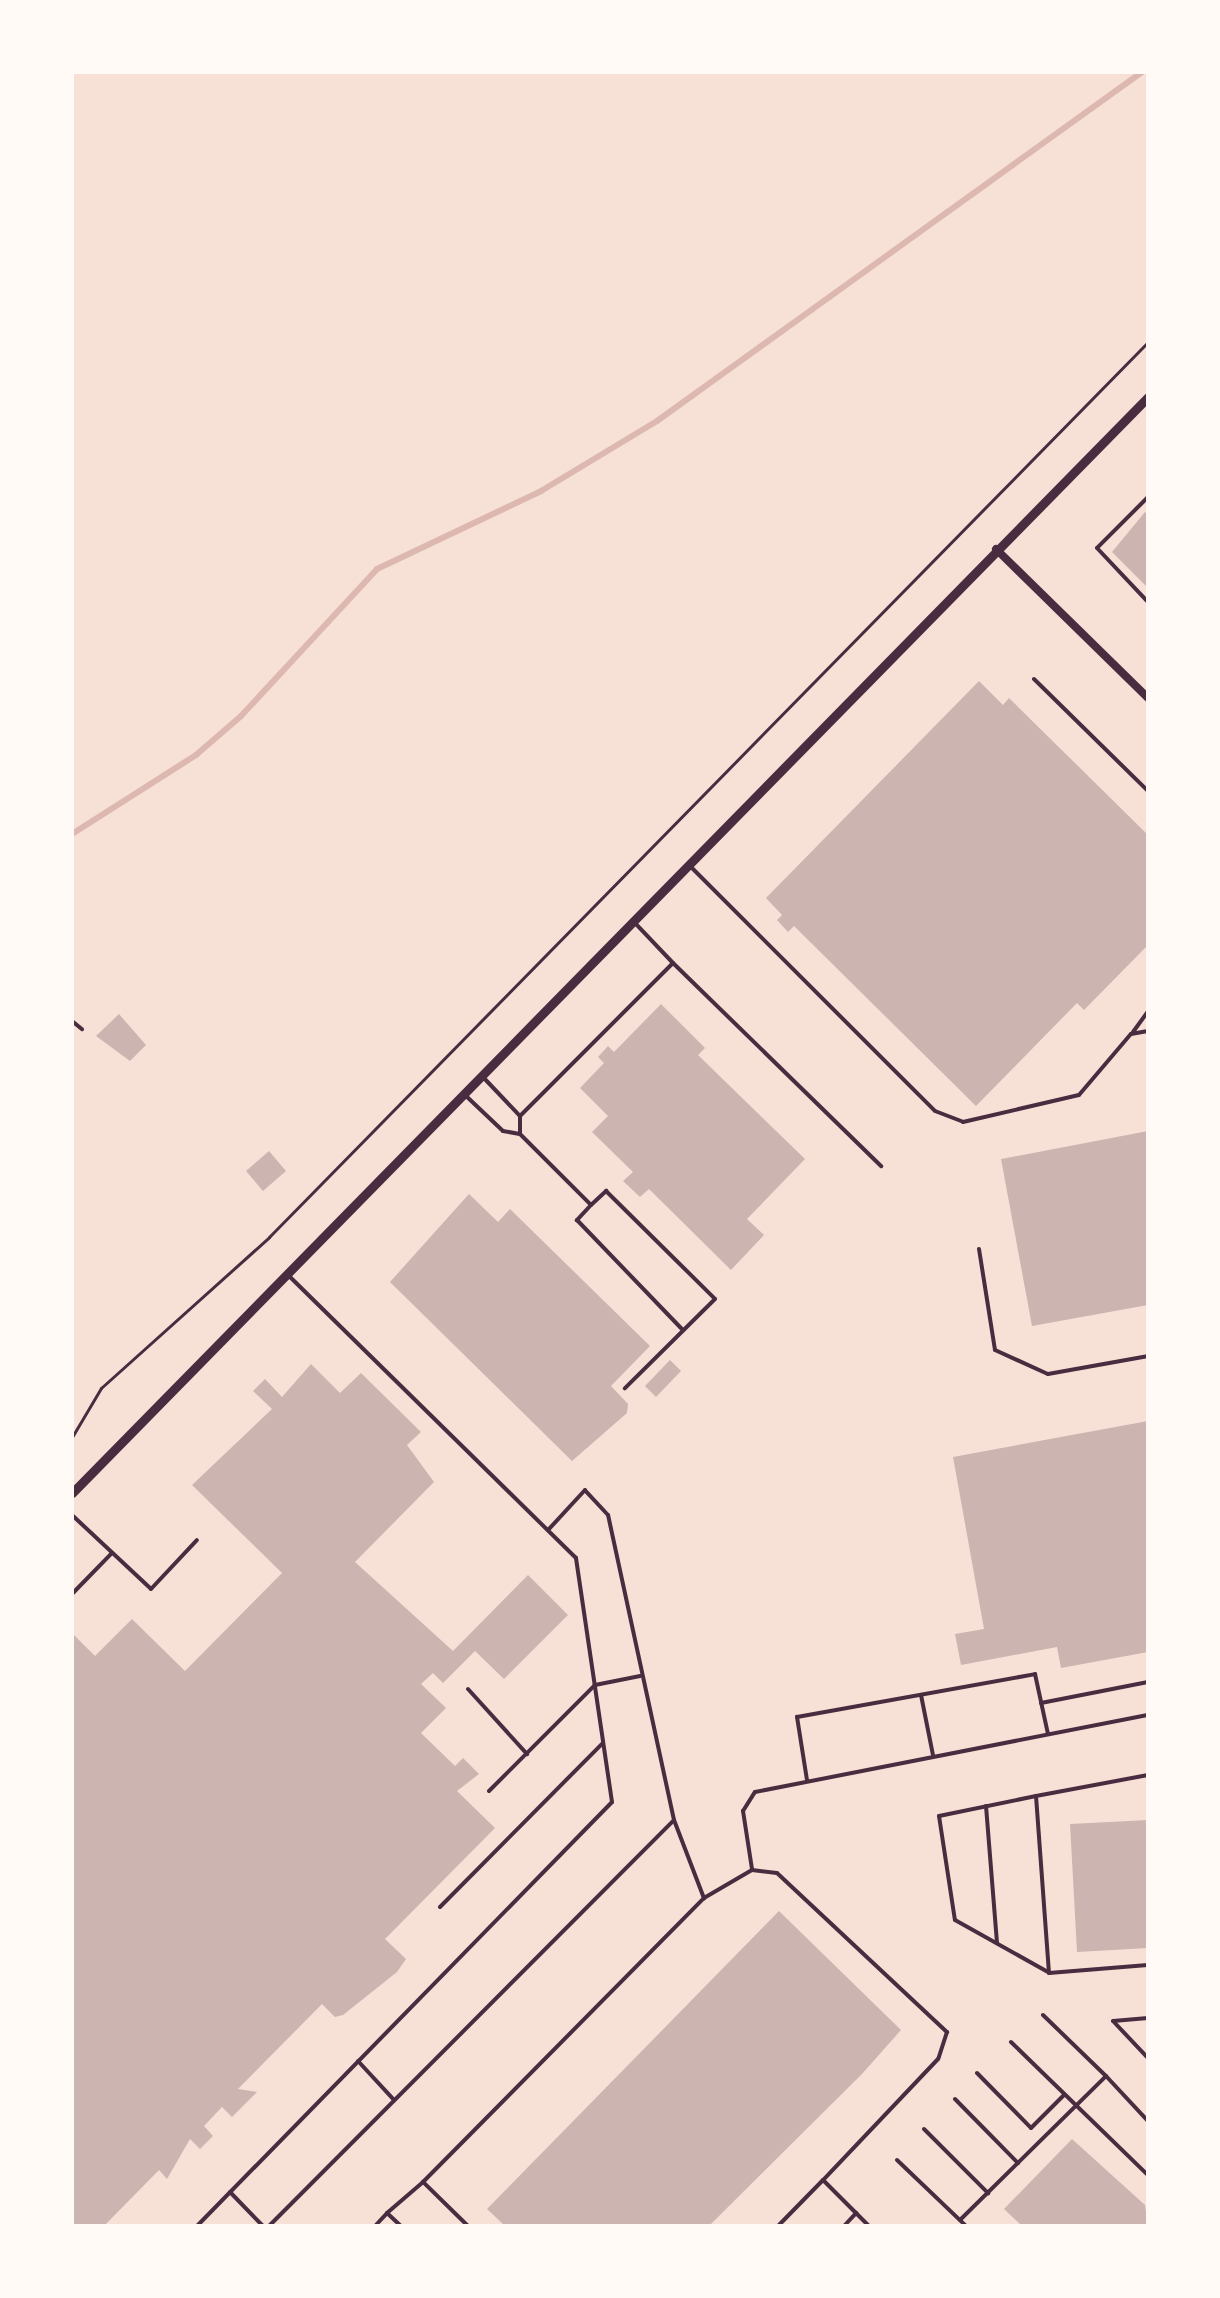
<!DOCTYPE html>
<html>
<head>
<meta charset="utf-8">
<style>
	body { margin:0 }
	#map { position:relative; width:1220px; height:2298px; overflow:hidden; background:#f7e1d7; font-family:"PT Serif",serif }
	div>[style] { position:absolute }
	.stream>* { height:6px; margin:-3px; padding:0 3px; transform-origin:3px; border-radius:3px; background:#dcb8b0 }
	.building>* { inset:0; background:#ccb4b1 }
	.path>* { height:3px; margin:-1.5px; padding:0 1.5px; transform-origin:1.5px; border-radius:1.5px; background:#4a2c40 }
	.service>* { height:4px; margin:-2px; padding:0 2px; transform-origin:2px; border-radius:2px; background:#4a2c40 }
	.minor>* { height:8px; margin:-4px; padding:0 4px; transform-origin:4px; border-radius:4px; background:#4a2c40 }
	.tertiary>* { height:9px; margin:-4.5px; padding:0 4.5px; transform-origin:4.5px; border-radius:4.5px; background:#4a2c40 }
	span { translate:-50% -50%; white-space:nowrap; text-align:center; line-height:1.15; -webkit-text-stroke:8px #fffaf5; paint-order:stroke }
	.frame { position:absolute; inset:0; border:74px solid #fffaf5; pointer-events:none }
</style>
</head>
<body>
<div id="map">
	<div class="stream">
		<i style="left:72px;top:834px;width:147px;rotate:-32.5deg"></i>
		<i style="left:196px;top:755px;width:60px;rotate:-40.9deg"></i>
		<i style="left:241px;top:716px;width:200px;rotate:-47.2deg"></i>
		<i style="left:377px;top:569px;width:182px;rotate:-25.4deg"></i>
		<i style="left:541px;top:491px;width:135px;rotate:-31.1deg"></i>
		<i style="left:657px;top:421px;width:598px;rotate:-35.74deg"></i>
	</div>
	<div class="building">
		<i style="clip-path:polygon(1145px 512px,1148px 515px,1148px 588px,1112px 552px)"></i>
		<i style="clip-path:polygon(979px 681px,1003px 705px,1009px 698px,1148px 835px,1148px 945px,1084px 1010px,1077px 1003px,976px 1106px,794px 926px,788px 932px,777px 920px,782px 915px,766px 898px)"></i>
		<i style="clip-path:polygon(661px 1004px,705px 1048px,698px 1055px,805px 1159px,747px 1219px,764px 1235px,731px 1270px,649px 1189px,640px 1197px,623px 1181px,633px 1172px,592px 1132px,608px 1116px,580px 1088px,604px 1063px,598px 1057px,608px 1046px,614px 1052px)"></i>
		<i style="clip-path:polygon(119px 1014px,146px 1045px,130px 1061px,96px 1036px)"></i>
		<i style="clip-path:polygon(1148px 1131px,1148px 1305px,1032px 1326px,1001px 1159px)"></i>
		<i style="clip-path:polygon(269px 1151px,286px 1171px,263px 1191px,246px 1171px)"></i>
		<i style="clip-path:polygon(469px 1194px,498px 1222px,510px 1209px,650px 1346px,611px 1386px,628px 1404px,627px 1413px,572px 1461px,390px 1282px)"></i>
		<i style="clip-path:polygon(670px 1360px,681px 1371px,656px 1397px,645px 1386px)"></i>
		<i style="clip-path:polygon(311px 1364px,340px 1393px,361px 1373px,421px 1432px,407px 1445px,434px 1482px,355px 1562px,453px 1651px,528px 1575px,568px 1615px,504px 1679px,475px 1651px,443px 1683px,433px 1673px,421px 1684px,446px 1708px,421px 1733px,455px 1766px,463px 1758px,479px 1774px,457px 1791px,495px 1828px,385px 1939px,406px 1959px,397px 1972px,343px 2015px,335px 2017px,322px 2004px,238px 2089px,257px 2092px,232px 2117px,222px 2107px,204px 2126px,213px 2136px,200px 2149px,190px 2139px,167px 2179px,159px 2170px,104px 2226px,72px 2226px,72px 1633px,95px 1656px,132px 1619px,185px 1671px,282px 1573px,192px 1485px,272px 1409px,253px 1391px,265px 1379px,282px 1397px)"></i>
		<i style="clip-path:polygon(1148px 1421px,1148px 1652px,1061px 1668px,1057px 1647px,961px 1665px,955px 1634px,984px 1629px,953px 1457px)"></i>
		<i style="clip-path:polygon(1148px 1820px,1148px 1948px,1077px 1952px,1070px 1824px)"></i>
		<i style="clip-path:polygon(779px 1911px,901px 2030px,862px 2074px,709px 2226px,505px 2226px,487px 2209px)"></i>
		<i style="clip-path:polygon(1072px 2139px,1145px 2205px,1148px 2226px,1022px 2226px,1004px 2209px)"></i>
	</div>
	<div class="path">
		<i style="left:72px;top:1437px;width:57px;rotate:-59.4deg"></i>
		<i style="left:101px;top:1388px;width:226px;rotate:-41.9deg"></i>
		<i style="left:269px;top:1237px;width:1254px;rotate:-45.52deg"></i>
	</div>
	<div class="service">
		<i style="left:1148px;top:497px;width:72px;rotate:135deg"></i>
		<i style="left:1097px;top:548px;width:74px;rotate:46.6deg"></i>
		<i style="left:1034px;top:679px;width:160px;rotate:44.5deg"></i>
		<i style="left:690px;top:866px;width:346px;rotate:45deg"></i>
		<i style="left:935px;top:1111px;width:30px;rotate:21deg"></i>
		<i style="left:963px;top:1122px;width:119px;rotate:-13.1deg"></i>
		<i style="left:1079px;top:1095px;width:80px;rotate:-49.6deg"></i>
		<i style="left:1131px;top:1034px;width:17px;rotate:-10deg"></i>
		<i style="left:673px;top:963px;width:291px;rotate:44.3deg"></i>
		<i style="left:72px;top:1021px;width:13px;rotate:39deg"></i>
		<i style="left:1133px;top:1032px;width:26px;rotate:-54deg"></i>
		<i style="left:482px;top:1076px;width:55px;rotate:46.5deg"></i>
		<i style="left:520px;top:1116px;width:18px;rotate:90deg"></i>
		<i style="left:465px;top:1095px;width:52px;rotate:43.5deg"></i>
		<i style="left:503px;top:1131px;width:17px;rotate:10deg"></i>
		<i style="left:520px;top:1134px;width:100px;rotate:45deg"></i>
		<i style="left:591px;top:1205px;width:21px;rotate:-43deg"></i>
		<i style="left:606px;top:1191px;width:153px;rotate:44.7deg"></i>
		<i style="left:715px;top:1299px;width:127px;rotate:135.3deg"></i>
		<i style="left:520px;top:1116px;width:216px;rotate:-45deg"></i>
		<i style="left:673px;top:963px;width:57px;rotate:-133.6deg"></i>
		<i style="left:591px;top:1205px;width:21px;rotate:133deg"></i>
		<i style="left:577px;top:1220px;width:153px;rotate:46.1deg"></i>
		<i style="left:979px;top:1249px;width:102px;rotate:81deg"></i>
		<i style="left:995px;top:1350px;width:58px;rotate:24.4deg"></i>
		<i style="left:1048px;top:1374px;width:102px;rotate:-10.2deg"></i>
		<i style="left:72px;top:1515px;width:108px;rotate:43.1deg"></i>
		<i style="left:151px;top:1589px;width:67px;rotate:-46.8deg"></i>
		<i style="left:72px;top:1594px;width:57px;rotate:-45.7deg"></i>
		<i style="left:468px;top:1689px;width:88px;rotate:47.8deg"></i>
		<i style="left:921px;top:1695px;width:61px;rotate:78.7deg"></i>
		<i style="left:1041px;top:1703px;width:109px;rotate:-11.1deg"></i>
		<i style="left:1148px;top:1775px;width:114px;rotate:169.4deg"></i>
		<i style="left:1036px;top:1796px;width:177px;rotate:85.8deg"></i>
		<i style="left:1049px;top:1973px;width:99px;rotate:-4.6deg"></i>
		<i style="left:807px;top:1780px;width:64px;rotate:-99deg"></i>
		<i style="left:797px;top:1717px;width:242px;rotate:-10.2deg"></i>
		<i style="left:1035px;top:1674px;width:61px;rotate:77.8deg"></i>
		<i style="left:489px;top:1791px;width:150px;rotate:-45deg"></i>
		<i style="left:595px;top:1685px;width:46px;rotate:-11.3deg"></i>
		<i style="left:1036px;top:1796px;width:99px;rotate:168.3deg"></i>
		<i style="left:939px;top:1816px;width:105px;rotate:81.3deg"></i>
		<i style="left:955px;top:1920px;width:107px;rotate:29.2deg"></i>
		<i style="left:986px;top:1806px;width:137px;rotate:85.4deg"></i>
		<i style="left:674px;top:1820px;width:84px;rotate:69deg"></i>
		<i style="left:752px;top:1869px;width:59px;rotate:-98.8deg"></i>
		<i style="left:743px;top:1811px;width:22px;rotate:-58deg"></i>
		<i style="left:755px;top:1792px;width:400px;rotate:-11.1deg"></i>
		<i style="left:440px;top:1907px;width:231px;rotate:-45.2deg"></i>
		<i style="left:1043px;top:2015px;width:88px;rotate:44.1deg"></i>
		<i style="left:1148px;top:2018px;width:35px;rotate:175deg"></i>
		<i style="left:1113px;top:2021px;width:51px;rotate:46.6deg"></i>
		<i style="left:1011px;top:2042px;width:191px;rotate:44.2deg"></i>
		<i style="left:358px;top:2061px;width:53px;rotate:47.3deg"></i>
		<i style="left:977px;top:2073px;width:77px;rotate:45.5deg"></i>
		<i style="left:1031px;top:2128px;width:47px;rotate:-45deg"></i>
		<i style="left:955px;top:2099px;width:90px;rotate:45.5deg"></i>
		<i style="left:924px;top:2129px;width:91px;rotate:45deg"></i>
		<i style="left:897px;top:2160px;width:95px;rotate:43.7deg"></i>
		<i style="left:230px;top:2192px;width:47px;rotate:45.9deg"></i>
		<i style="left:387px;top:2213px;width:48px;rotate:-40.7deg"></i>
		<i style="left:960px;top:2220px;width:205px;rotate:-44.6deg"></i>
		<i style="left:1106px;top:2076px;width:62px;rotate:47deg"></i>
		<i style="left:197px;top:2226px;width:593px;rotate:-45.61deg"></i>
		<i style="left:612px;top:1802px;width:247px;rotate:-98.4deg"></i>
		<i style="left:576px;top:1558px;width:402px;rotate:-135.5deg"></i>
		<i style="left:269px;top:2226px;width:573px;rotate:-45.07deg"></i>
		<i style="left:674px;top:1820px;width:312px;rotate:-102.2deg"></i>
		<i style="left:608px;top:1515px;width:34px;rotate:-133deg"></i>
		<i style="left:585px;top:1490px;width:53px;rotate:132.7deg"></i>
		<i style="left:375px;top:2226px;width:18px;rotate:-47deg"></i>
		<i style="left:387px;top:2213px;width:19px;rotate:43deg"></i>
		<i style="left:468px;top:2226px;width:63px;rotate:-135.6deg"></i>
		<i style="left:423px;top:2182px;width:400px;rotate:-45.3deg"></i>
		<i style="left:704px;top:1898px;width:56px;rotate:-30.3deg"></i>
		<i style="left:752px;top:1870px;width:25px;rotate:7deg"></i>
		<i style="left:777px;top:1873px;width:233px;rotate:43.1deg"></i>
		<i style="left:947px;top:2032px;width:28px;rotate:108deg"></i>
		<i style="left:938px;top:2059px;width:167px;rotate:133.5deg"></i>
		<i style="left:778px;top:2226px;width:64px;rotate:-45.6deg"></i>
		<i style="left:823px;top:2180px;width:65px;rotate:45deg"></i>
		<i style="left:844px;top:2226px;width:18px;rotate:-47deg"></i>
	</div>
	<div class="minor">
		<i style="left:996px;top:549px;width:213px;rotate:44.4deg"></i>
	</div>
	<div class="tertiary">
		<i style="left:72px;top:1493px;width:1536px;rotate:-45.53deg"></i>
	</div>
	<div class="frame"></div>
</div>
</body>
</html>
